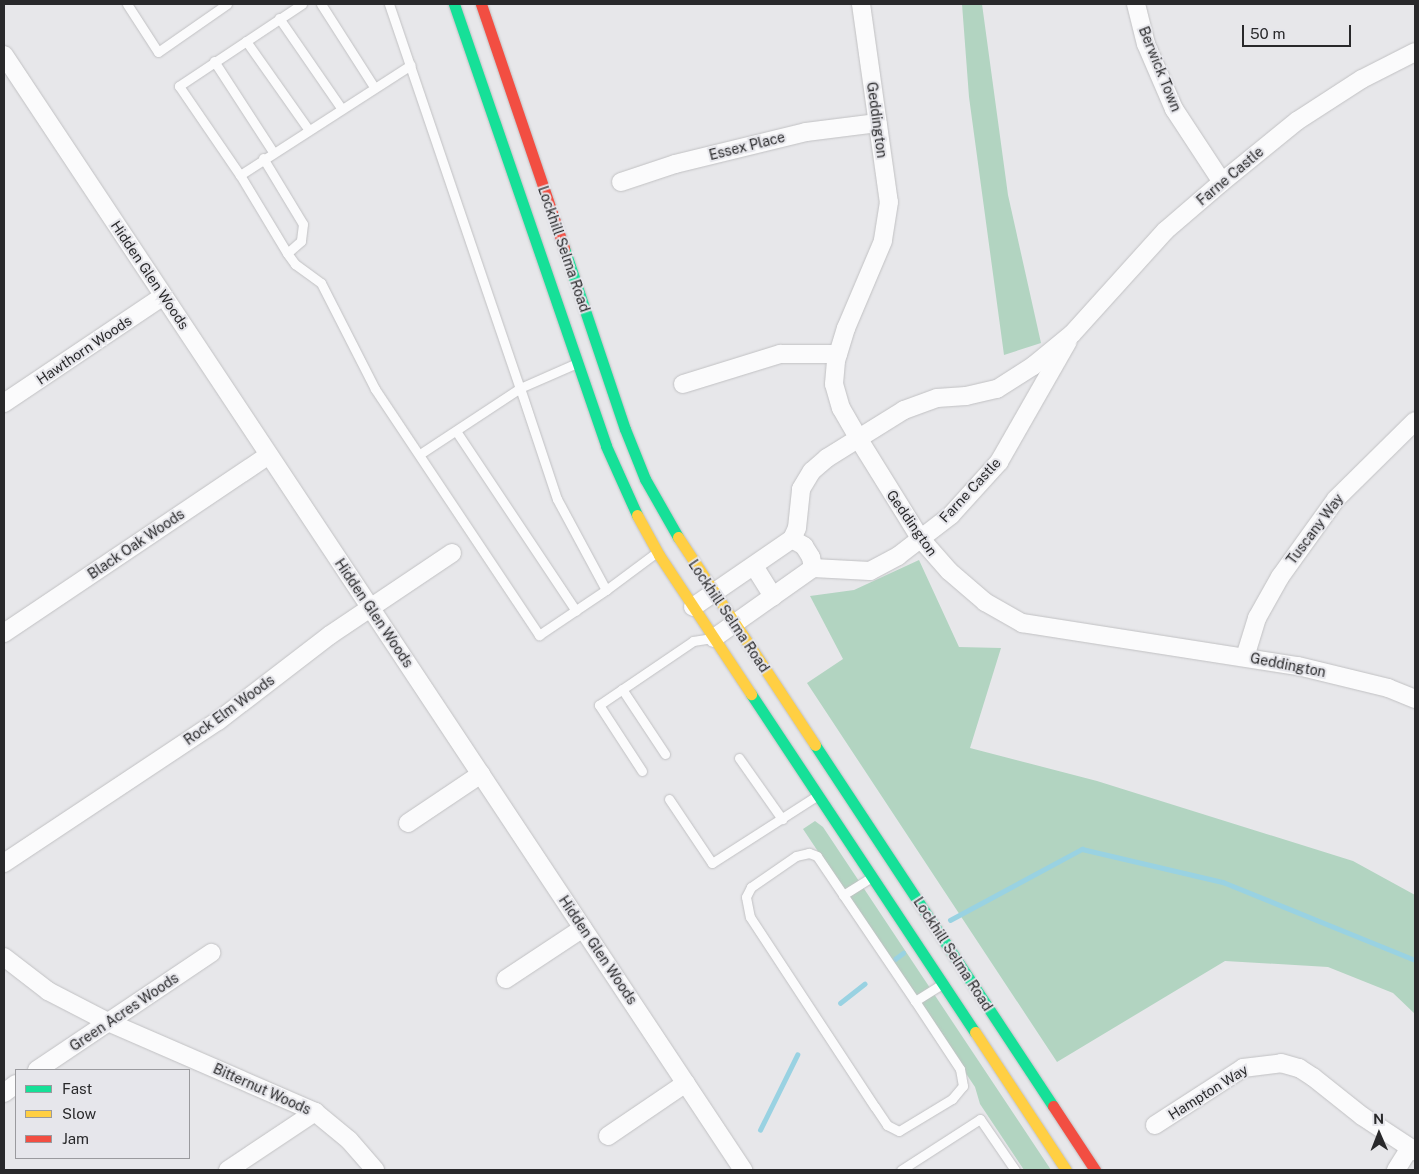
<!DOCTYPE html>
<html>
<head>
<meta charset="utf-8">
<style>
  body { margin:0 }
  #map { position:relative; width:1419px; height:1174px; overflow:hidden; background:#e7e7ea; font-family:"Public Sans",sans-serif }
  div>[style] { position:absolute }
  .green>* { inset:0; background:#b2d4c1 }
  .stream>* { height:4.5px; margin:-2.25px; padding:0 2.25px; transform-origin:2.25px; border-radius:2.25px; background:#99d2e2 }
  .roads { filter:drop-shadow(0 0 1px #c1c1c3) drop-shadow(0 0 1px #c1c1c3) }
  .lane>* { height:9px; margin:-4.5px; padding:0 4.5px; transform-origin:4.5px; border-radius:4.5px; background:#fbfbfc }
  .street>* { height:18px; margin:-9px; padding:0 9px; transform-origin:9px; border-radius:9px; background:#fbfbfc }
  .fast>* { height:11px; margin:-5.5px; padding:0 5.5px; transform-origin:5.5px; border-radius:5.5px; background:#16e098 }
  .slow>* { height:11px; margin:-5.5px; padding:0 5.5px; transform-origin:5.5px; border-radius:5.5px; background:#ffcf43 }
  .jam>* { height:11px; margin:-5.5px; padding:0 5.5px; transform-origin:5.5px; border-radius:5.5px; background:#f24e42 }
  span { translate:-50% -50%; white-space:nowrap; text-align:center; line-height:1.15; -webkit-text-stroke:4px #e6e6eb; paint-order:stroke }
  .street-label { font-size:14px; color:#29292b }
  .frame { position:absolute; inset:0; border:5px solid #29292b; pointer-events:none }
  .legend { position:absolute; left:15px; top:1069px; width:175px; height:90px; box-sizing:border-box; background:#e6e6eb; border:1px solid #9a9a9e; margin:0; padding:6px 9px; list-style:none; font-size:15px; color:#29292b }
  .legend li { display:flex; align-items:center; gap:10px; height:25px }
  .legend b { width:25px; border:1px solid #9a9a9e }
  .north { position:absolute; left:1354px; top:1109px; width:50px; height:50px; -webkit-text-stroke:4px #e6e6eb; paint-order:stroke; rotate:359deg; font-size:14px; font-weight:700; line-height:20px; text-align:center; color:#29292b }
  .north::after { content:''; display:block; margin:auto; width:18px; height:22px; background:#29292b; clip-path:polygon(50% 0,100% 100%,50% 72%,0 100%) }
  .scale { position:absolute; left:1242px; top:25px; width:109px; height:22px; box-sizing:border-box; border:2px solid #29292b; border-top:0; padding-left:6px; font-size:15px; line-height:18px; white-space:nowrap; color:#29292b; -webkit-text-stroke:4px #e6e6eb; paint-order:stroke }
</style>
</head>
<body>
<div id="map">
  <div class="green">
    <div style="clip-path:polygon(962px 4px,982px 4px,1008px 195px,1041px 343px,1004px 355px,969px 97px)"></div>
    <div style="clip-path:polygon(919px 560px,959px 647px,1001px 648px,970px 748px,1097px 781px,1353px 861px,1415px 895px,1415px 1014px,1393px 993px,1328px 967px,1225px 961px,1057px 1062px,807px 683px,843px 659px,810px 596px,854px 590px)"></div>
    <div style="clip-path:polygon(815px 821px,823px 827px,1051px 1170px,1024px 1170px,980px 1104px,975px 1087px,803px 829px)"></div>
  </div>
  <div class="stream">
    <div style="left:950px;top:920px;width:150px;rotate:-28.3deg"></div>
    <div style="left:1082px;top:849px;width:145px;rotate:13.2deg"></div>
    <div style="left:1223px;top:882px;width:207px;rotate:22.1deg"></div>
    <div style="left:895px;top:959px;width:10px;rotate:-37deg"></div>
    <div style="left:840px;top:1003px;width:31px;rotate:-38deg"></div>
    <div style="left:760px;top:1130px;width:84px;rotate:-63.7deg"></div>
  </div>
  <div class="roads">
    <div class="lane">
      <div style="left:127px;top:4px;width:57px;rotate:57.1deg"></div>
      <div style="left:158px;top:52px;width:84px;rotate:-34.8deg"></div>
      <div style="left:302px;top:4px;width:148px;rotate:146.3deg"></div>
      <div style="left:179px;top:86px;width:108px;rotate:55.6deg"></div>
      <div style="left:240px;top:175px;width:91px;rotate:58.9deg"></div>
      <div style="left:287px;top:253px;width:14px;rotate:54deg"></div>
      <div style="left:295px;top:264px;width:32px;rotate:36deg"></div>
      <div style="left:321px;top:283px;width:119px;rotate:63deg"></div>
      <div style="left:375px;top:389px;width:296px;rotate:56.3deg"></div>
      <div style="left:539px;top:635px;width:81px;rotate:-33.9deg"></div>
      <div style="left:321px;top:4px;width:98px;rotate:57.4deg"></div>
      <div style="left:389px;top:4px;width:406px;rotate:71.2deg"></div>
      <div style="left:520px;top:388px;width:62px;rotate:-23.7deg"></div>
      <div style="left:279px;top:18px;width:109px;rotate:55.4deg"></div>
      <div style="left:246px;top:41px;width:108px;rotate:54.8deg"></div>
      <div style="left:214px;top:61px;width:108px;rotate:57deg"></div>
      <div style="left:263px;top:158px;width:77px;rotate:58.8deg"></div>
      <div style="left:303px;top:224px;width:17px;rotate:97deg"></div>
      <div style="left:301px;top:241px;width:18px;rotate:139deg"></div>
      <div style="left:240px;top:175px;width:203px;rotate:-32.8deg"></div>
      <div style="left:456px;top:431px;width:216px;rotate:56.3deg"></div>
      <div style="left:420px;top:454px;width:120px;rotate:-33.4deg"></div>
      <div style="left:520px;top:388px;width:117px;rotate:71.6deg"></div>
      <div style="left:557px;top:499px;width:103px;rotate:61.7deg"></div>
      <div style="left:606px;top:590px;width:64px;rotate:-36.7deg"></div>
      <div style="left:622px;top:689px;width:78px;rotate:56.5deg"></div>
      <div style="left:739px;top:758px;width:75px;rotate:54.8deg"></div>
      <div style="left:642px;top:771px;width:79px;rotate:-123.1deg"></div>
      <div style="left:599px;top:705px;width:114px;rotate:-34.2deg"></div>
      <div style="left:693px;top:641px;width:18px;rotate:-9deg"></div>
      <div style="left:669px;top:799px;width:77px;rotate:56.1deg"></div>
      <div style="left:712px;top:863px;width:126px;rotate:-32.7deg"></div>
      <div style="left:843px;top:895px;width:34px;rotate:-32deg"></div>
      <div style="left:915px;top:1001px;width:175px;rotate:-124.1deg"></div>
      <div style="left:817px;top:856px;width:9px;rotate:-159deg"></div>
      <div style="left:809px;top:853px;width:13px;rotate:167deg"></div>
      <div style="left:796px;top:856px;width:55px;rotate:145.4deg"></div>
      <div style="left:751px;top:887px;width:11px;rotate:117deg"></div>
      <div style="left:746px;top:897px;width:20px;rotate:79deg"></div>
      <div style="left:750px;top:917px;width:227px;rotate:56.7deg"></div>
      <div style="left:875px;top:1107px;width:22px;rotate:56deg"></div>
      <div style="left:887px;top:1125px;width:13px;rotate:27deg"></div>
      <div style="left:899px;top:1131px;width:62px;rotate:-31.1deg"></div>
      <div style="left:952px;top:1099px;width:17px;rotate:-50deg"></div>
      <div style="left:963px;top:1086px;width:17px;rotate:-100deg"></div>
      <div style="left:960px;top:1069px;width:82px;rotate:-123.5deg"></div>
      <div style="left:915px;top:1001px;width:32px;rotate:-32deg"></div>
      <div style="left:901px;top:1170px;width:94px;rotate:-32.8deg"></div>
      <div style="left:980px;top:1119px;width:62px;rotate:55.5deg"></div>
    </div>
    <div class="street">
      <div style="left:861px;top:4px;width:200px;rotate:82deg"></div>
      <div style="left:889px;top:202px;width:39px;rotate:99deg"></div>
      <div style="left:883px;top:241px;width:95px;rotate:113deg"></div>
      <div style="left:846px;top:328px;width:34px;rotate:107deg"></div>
      <div style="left:836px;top:361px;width:23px;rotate:95deg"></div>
      <div style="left:834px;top:384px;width:25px;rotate:74deg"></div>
      <div style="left:841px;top:408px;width:34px;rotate:60deg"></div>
      <div style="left:858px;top:438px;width:118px;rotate:58.2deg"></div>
      <div style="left:920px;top:538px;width:44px;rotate:48.7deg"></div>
      <div style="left:949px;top:571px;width:48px;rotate:40.7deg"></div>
      <div style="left:985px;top:602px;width:43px;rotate:29.6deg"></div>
      <div style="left:1022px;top:623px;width:279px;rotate:8.9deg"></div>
      <div style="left:1298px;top:666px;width:93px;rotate:13.7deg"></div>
      <div style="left:1388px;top:688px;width:29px;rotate:22deg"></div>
      <div style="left:1136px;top:4px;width:41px;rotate:76deg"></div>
      <div style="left:1146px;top:44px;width:71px;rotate:66.7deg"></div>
      <div style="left:1174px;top:109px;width:87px;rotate:56.7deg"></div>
      <div style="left:4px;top:55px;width:1338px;rotate:56.46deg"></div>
      <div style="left:621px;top:182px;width:57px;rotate:-18.4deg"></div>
      <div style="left:675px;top:164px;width:135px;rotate:-13.7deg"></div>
      <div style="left:806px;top:132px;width:72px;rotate:-7.2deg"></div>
      <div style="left:683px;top:384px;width:102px;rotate:-17.2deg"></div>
      <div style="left:780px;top:354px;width:58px"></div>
      <div style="left:4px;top:403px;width:192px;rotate:-33.9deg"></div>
      <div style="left:792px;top:539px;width:14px;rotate:30deg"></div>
      <div style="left:804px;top:546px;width:13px;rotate:58deg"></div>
      <div style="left:811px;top:557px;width:11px;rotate:80deg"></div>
      <div style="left:754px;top:566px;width:36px;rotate:58deg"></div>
      <div style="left:693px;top:607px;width:120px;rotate:-34.5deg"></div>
      <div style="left:792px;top:539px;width:12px;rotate:-66deg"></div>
      <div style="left:797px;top:528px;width:39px;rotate:-84deg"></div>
      <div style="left:801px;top:489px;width:21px;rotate:-59deg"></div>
      <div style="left:812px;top:471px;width:20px;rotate:-41deg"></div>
      <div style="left:827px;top:458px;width:91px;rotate:-31.9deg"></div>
      <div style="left:904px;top:410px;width:35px;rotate:-20deg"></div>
      <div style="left:937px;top:398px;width:29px;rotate:-4deg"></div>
      <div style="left:966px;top:396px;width:32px;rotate:-13deg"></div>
      <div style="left:997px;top:389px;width:43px;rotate:-32.6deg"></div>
      <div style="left:1033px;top:366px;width:50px;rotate:-39.4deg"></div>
      <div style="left:1072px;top:334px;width:139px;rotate:-47.9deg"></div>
      <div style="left:1165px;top:231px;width:75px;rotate:-40.7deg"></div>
      <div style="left:1222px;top:182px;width:97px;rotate:-39.1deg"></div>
      <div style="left:1297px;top:121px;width:77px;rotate:-32.9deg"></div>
      <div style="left:1362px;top:79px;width:59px;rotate:-27deg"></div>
      <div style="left:4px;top:633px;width:319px;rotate:-33.9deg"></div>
      <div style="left:714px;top:638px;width:121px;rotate:-35.3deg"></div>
      <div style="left:813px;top:568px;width:57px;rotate:3deg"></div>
      <div style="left:870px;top:571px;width:32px;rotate:-28deg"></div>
      <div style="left:898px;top:556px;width:67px;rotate:-37.7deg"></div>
      <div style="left:951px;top:515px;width:72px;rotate:-47.8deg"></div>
      <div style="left:999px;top:462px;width:139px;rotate:-60.3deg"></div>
      <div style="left:1245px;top:657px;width:41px;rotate:-72.9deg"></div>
      <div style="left:1257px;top:618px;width:47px;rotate:-60.7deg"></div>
      <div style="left:1280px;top:577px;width:96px;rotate:-54.3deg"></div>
      <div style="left:1336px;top:499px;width:111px;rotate:-44.6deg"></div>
      <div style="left:408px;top:823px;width:88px;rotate:-33.9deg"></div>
      <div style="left:4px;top:863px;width:257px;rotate:-33.6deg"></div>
      <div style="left:218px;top:721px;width:141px;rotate:-37.5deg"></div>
      <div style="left:330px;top:635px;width:147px;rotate:-33.9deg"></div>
      <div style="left:4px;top:957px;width:56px;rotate:37.7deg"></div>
      <div style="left:48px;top:991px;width:68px;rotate:27.3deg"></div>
      <div style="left:108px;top:1022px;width:226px;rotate:23.5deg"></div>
      <div style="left:315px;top:1112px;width:44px;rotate:39.5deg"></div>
      <div style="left:349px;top:1140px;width:40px;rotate:49deg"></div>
      <div style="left:506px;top:979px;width:92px;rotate:-33.5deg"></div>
      <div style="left:37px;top:1070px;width:210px;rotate:-33.9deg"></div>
      <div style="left:4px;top:1093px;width:15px;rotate:-37deg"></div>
      <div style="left:1155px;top:1125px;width:105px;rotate:-32.9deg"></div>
      <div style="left:1243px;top:1068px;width:38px;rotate:-7deg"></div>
      <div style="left:1281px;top:1063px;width:19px;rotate:16deg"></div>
      <div style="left:1299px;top:1068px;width:17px;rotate:33deg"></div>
      <div style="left:1313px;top:1077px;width:63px;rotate:38.5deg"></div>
      <div style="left:1362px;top:1116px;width:64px;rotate:33.4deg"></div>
      <div style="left:608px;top:1136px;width:94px;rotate:-34.2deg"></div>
      <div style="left:228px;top:1170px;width:105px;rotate:-33.7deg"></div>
      <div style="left:1396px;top:1170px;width:26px;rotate:-58deg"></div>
    </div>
    <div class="fast">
      <div style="left:454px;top:4px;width:467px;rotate:71deg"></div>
      <div style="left:606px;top:446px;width:76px;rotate:65.8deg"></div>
      <div style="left:564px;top:248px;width:191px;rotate:71.4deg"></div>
      <div style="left:625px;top:429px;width:54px;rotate:68.2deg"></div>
      <div style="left:645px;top:479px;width:67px;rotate:60.4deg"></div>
      <div style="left:751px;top:694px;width:405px;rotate:56.5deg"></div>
      <div style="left:815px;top:745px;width:432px;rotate:56.6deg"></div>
    </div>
    <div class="slow">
      <div style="left:637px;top:515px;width:46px;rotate:61.2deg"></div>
      <div style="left:659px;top:555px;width:167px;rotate:56.5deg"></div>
      <div style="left:678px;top:537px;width:249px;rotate:56.6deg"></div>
      <div style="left:975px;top:1032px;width:165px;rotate:56.6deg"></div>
    </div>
    <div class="jam">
      <div style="left:481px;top:4px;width:258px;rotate:71.2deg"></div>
      <div style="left:1053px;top:1106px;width:77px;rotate:56.7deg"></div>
    </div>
  </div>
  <div class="street-label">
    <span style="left:1160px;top:69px;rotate:68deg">Berwick Town</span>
    <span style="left:877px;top:120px;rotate:82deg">Geddington</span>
    <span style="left:747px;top:146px;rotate:-14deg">Essex Place</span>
    <span style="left:1230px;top:176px;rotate:-40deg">Farne Castle</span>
    <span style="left:564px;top:249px;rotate:71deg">Lockhill Selma Road</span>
    <span style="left:150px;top:275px;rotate:56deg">Hidden Glen Woods</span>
    <span style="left:84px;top:350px;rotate:-34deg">Hawthorn Woods</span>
    <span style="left:970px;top:490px;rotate:-47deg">Farne Castle</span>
    <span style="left:912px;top:523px;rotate:55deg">Geddington</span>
    <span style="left:1315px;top:529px;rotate:-53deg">Tuscany Way</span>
    <span style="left:136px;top:544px;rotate:-34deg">Black Oak Woods</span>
    <span style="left:374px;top:613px;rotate:56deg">Hidden Glen Woods</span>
    <span style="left:729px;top:616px;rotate:56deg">Lockhill Selma Road</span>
    <span style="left:1288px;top:665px;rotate:11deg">Geddington</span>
    <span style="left:229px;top:710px;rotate:-36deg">Rock Elm Woods</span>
    <span style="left:598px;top:950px;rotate:56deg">Hidden Glen Woods</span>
    <span style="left:953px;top:954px;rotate:57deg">Lockhill Selma Road</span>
    <span style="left:124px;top:1012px;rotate:-34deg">Green Acres Woods</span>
    <span style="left:262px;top:1089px;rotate:24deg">Bitternut Woods</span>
    <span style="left:1208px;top:1092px;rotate:-32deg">Hampton Way</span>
  </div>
  <div class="frame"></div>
  <ul class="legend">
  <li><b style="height:6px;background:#16e098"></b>Fast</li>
  <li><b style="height:6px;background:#ffcf43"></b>Slow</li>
  <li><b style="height:6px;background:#f24e42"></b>Jam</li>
  </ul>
  <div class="north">N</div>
  <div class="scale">50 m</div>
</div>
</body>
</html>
